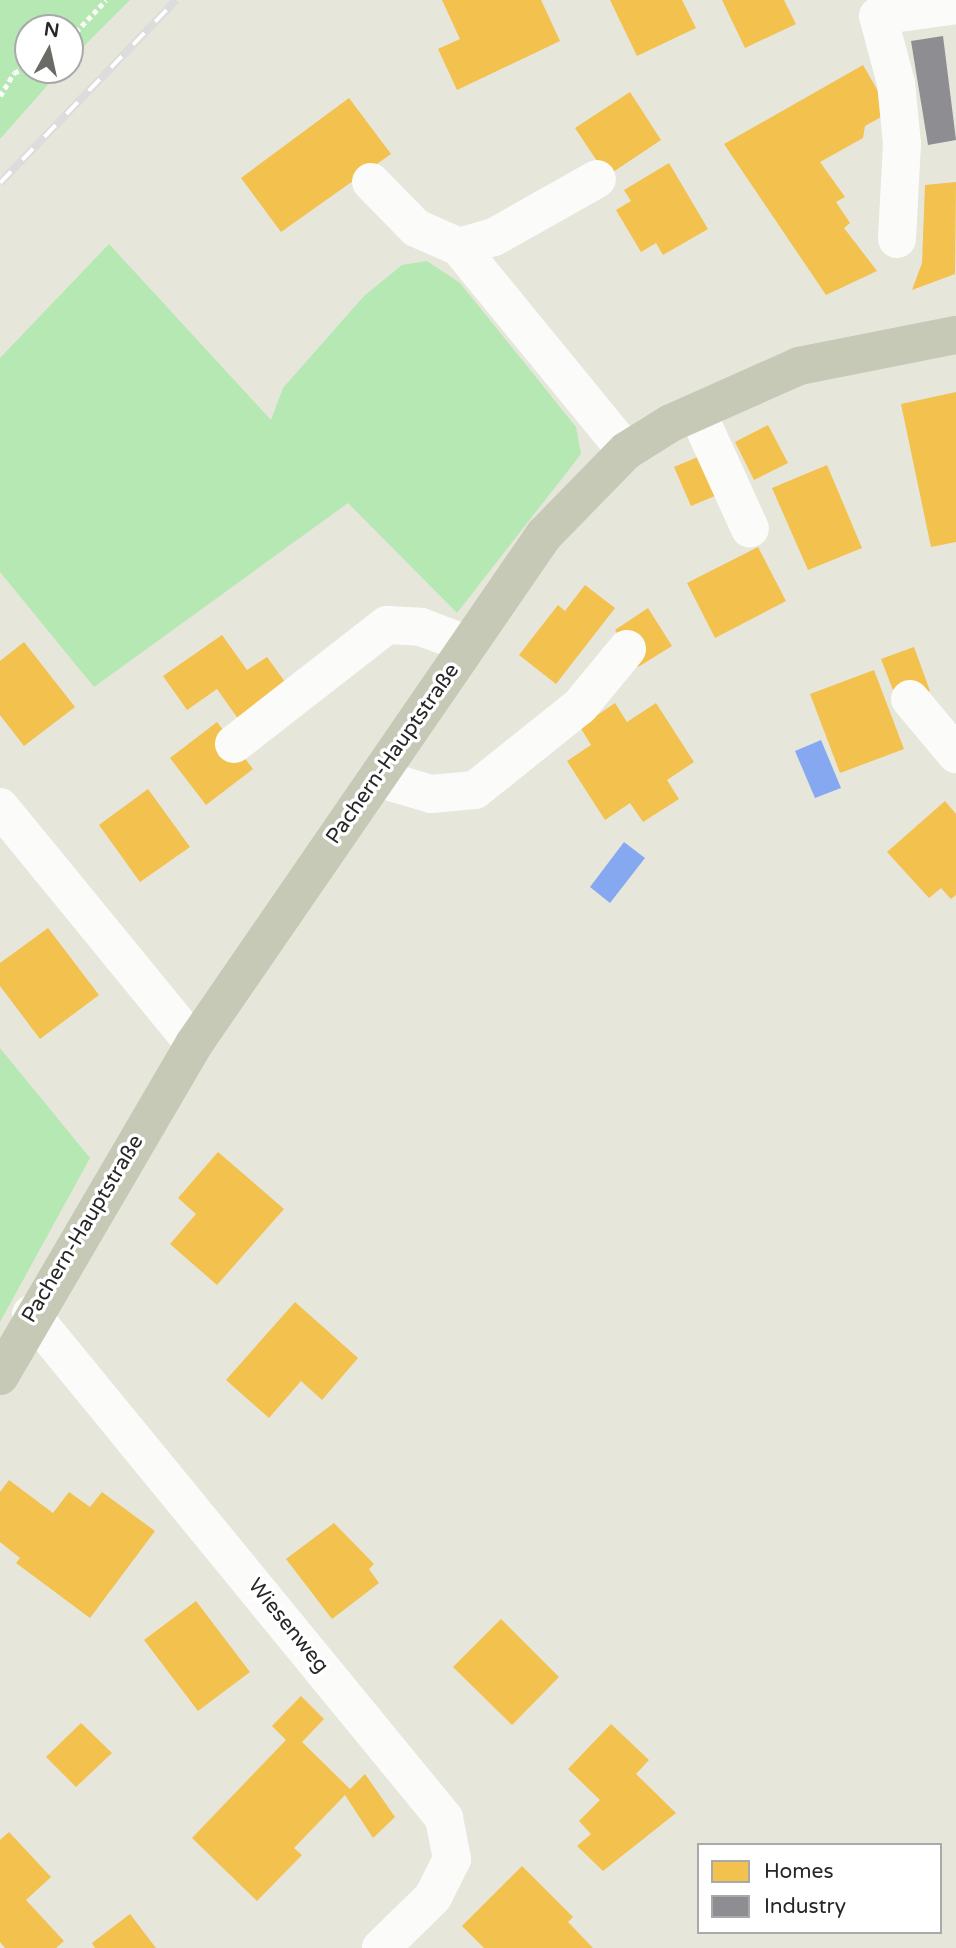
<!DOCTYPE html>
<html>
<head>
<meta charset="utf-8">
<style>
  body { margin:0 }
  #map { position:relative; width:956px; height:1948px; overflow:hidden; background:#e7e6db; font-family:"Varela Round",sans-serif }
  div>[style] { position:absolute }
  .green>* { inset:0; background:#b5e8b3 }
  .water>* { inset:0; background:#86a8f1 }
  .homes>* { inset:0; background:#f2c14e }
  .industry>* { inset:0; background:#8d8d92 }
  .path>* { height:4.5px; margin-top:-2.25px; transform-origin:0; background:repeating-linear-gradient(90deg,#fbfbfa 0 5px,transparent 0 8.5px) }
  .minor>* { height:38px; margin:-19px; padding:0 19px; transform-origin:19px; border-radius:19px; background:#fbfbfa }
  .major>* { height:38px; margin:-19px; padding:0 19px; transform-origin:19px; border-radius:19px; background:#c6c9b6 }
  .rail>* { height:8px; margin-top:-4px; transform-origin:0; background:repeating-linear-gradient(90deg,#fff 0 16px,#dddcdd 0 32px); box-sizing:border-box; border-block:2px solid #dddcdd }
  span { translate:-50% -50%; white-space:nowrap; text-align:center; line-height:1.15; -webkit-text-stroke:7px #fff; paint-order:stroke }
  .street-label { font-size:21px; color:#272727 }
  .legend { position:absolute; left:697px; top:1843px; width:245px; height:91px; box-sizing:border-box; background:#fff; border:2px solid #a9a9a9; margin:0; padding:9px 12px; list-style:none; font-size:21px; color:#272727 }
  .legend li { display:flex; align-items:center; gap:14px; height:35px }
  .legend b { width:35px; border:2px solid #a9a9a9 }
  .north { position:absolute; left:14px; top:14px; width:70px; height:70px; box-sizing:border-box; background:#fff; border:2px solid #a9a9a9; border-radius:50%; rotate:8deg; font-size:19px; font-weight:700; line-height:28px; text-align:center; color:#272727 }
  .north::after { content:''; display:block; margin:auto; width:24px; height:32px; background:#6a6a66; clip-path:polygon(50% 0,100% 100%,50% 72%,0 100%) }
</style>
</head>
<body>
<div id="map">
  <div class="green">
    <div style="clip-path:polygon(0 0,130px 0,70px 60px,70px 28px,28px 28px,28px 70px,61px 70px,0 139px)"></div>
    <div style="clip-path:polygon(109px 244px,271px 420px,283px 388px,364px 296px,402px 265px,427px 261px,460px 283px,576px 427px,581px 454px,457px 613px,348px 503px,94px 687px,0 572px,0 358px)"></div>
    <div style="clip-path:polygon(0 1048px,90px 1158px,0 1322px)"></div>
  </div>
  <div class="water">
    <div style="clip-path:polygon(821px 740px,841px 788px,815px 798px,795px 751px)"></div>
    <div style="clip-path:polygon(624px 842px,645px 858px,610px 903px,590px 887px)"></div>
  </div>
  <div class="homes">
    <div style="clip-path:polygon(442px 0,541px 0,560px 41px,457px 90px,438px 49px,460px 39px)"></div>
    <div style="clip-path:polygon(610px 0,682px 0,696px 28px,637px 56px)"></div>
    <div style="clip-path:polygon(722px 0,784px 0,796px 24px,745px 48px)"></div>
    <div style="clip-path:polygon(863px 65px,890px 112px,865px 126px,863px 138px,820px 162px,845px 197px,836px 202px,850px 223px,844px 228px,877px 271px,826px 295px,724px 144px)"></div>
    <div style="clip-path:polygon(630px 92px,661px 140px,607px 176px,575px 128px)"></div>
    <div style="clip-path:polygon(349px 98px,391px 154px,281px 232px,241px 178px)"></div>
    <div style="clip-path:polygon(669px 163px,708px 229px,663px 255px,656px 243px,641px 252px,616px 210px,631px 201px,624px 190px)"></div>
    <div style="clip-path:polygon(956px 182px,955px 274px,912px 290px,922px 263px,925px 185px)"></div>
    <div style="clip-path:polygon(956px 392px,956px 542px,931px 547px,901px 404px)"></div>
    <div style="clip-path:polygon(768px 425px,788px 463px,754px 480px,735px 442px)"></div>
    <div style="clip-path:polygon(705px 454px,722px 493px,691px 506px,674px 467px)"></div>
    <div style="clip-path:polygon(827px 465px,862px 548px,808px 570px,772px 488px)"></div>
    <div style="clip-path:polygon(758px 547px,786px 601px,715px 638px,687px 583px)"></div>
    <div style="clip-path:polygon(585px 585px,615px 608px,556px 684px,519px 655px,558px 605px,565px 611px)"></div>
    <div style="clip-path:polygon(648px 608px,672px 646px,638px 667px,615px 630px)"></div>
    <div style="clip-path:polygon(222px 635px,247px 670px,267px 657px,288px 686px,239px 720px,217px 689px,187px 710px,163px 676px)"></div>
    <div style="clip-path:polygon(24px 642px,75px 707px,24px 746px,0 715px,0 661px)"></div>
    <div style="clip-path:polygon(914px 647px,930px 691px,898px 703px,881px 659px)"></div>
    <div style="clip-path:polygon(874px 670px,904px 749px,840px 773px,810px 694px)"></div>
    <div style="clip-path:polygon(615px 703px,627px 722px,656px 703px,694px 762px,667px 780px,679px 799px,643px 822px,630px 803px,605px 820px,567px 761px,591px 745px,580px 727px)"></div>
    <div style="clip-path:polygon(217px 722px,253px 769px,206px 805px,170px 758px)"></div>
    <div style="clip-path:polygon(148px 789px,190px 847px,140px 882px,99px 825px)"></div>
    <div style="clip-path:polygon(945px 801px,956px 814px,956px 895px,951px 899px,941px 888px,929px 898px,887px 852px)"></div>
    <div style="clip-path:polygon(48px 928px,99px 995px,40px 1039px,0 986px,0 963px)"></div>
    <div style="clip-path:polygon(218px 1152px,284px 1209px,217px 1285px,170px 1244px,196px 1214px,178px 1198px)"></div>
    <div style="clip-path:polygon(295px 1302px,358px 1358px,322px 1400px,301px 1381px,269px 1418px,226px 1380px)"></div>
    <div style="clip-path:polygon(9px 1480px,53px 1513px,69px 1492px,90px 1507px,102px 1492px,155px 1531px,90px 1618px,16px 1563px,20px 1558px,0 1542px,0 1492px)"></div>
    <div style="clip-path:polygon(334px 1523px,374px 1564px,369px 1569px,379px 1583px,332px 1619px,286px 1559px)"></div>
    <div style="clip-path:polygon(196px 1601px,250px 1672px,198px 1711px,144px 1640px)"></div>
    <div style="clip-path:polygon(501px 1619px,559px 1677px,512px 1725px,453px 1667px)"></div>
    <div style="clip-path:polygon(301px 1696px,324px 1719px,302px 1742px,350px 1789px,365px 1774px,395px 1817px,373px 1838px,345px 1795px,294px 1848px,302px 1855px,257px 1901px,192px 1838px,286px 1740px,272px 1726px)"></div>
    <div style="clip-path:polygon(81px 1723px,112px 1753px,76px 1787px,46px 1757px)"></div>
    <div style="clip-path:polygon(611px 1724px,649px 1760px,636px 1774px,676px 1813px,603px 1871px,577px 1846px,591px 1834px,579px 1821px,600px 1800px,568px 1769px)"></div>
    <div style="clip-path:polygon(9px 1832px,51px 1877px,26px 1900px,64px 1941px,56px 1948px,5px 1948px,0 1942px,0 1840px)"></div>
    <div style="clip-path:polygon(522px 1866px,573px 1917px,568px 1922px,593px 1948px,484px 1948px,462px 1926px)"></div>
    <div style="clip-path:polygon(130px 1914px,156px 1948px,95px 1948px,92px 1943px)"></div>
  </div>
  <div class="industry">
    <div style="clip-path:polygon(943px 36px,956px 140px,928px 145px,911px 41px)"></div>
  </div>
  <div class="path">
    <div style="left:70px;top:38px;width:52px;rotate:-46.5deg"></div>
    <div style="left:0;top:96px;width:27px;rotate:-59deg"></div>
    <div style="left:14px;top:73px;width:16px;rotate:-27deg"></div>
  </div>
  <div class="minor">
    <div style="left:371px;top:182px;width:64px;rotate:45.6deg"></div>
    <div style="left:416px;top:228px;width:47px;rotate:23.8deg"></div>
    <div style="left:459px;top:247px;width:36px;rotate:-16deg"></div>
    <div style="left:494px;top:237px;width:118px;rotate:-29.4deg"></div>
    <div style="left:897px;top:239px;width:95px;rotate:-87deg"></div>
    <div style="left:902px;top:144px;width:61px;rotate:-95.6deg"></div>
    <div style="left:896px;top:83px;width:69px;rotate:-105deg"></div>
    <div style="left:878px;top:16px;width:79px;rotate:-8deg"></div>
    <div style="left:459px;top:247px;width:264px;rotate:50.7deg"></div>
    <div style="left:697px;top:412px;width:128px;rotate:65.6deg"></div>
    <div style="left:910px;top:699px;width:72px;rotate:50.1deg"></div>
    <div style="left:234px;top:744px;width:194px;rotate:-37.9deg"></div>
    <div style="left:387px;top:625px;width:34px;rotate:3deg"></div>
    <div style="left:421px;top:627px;width:51px;rotate:20.6deg"></div>
    <div style="left:377px;top:778px;width:56px;rotate:16.5deg"></div>
    <div style="left:431px;top:794px;width:44px;rotate:-5.2deg"></div>
    <div style="left:475px;top:790px;width:134px;rotate:-38.7deg"></div>
    <div style="left:580px;top:706px;width:74px;rotate:-50.5deg"></div>
    <div style="left:0;top:807px;width:306px;rotate:50.7deg"></div>
    <div style="left:31px;top:1314px;width:652px;rotate:50.67deg"></div>
    <div style="left:444px;top:1818px;width:42px;rotate:79deg"></div>
    <div style="left:452px;top:1859px;width:42px;rotate:116.6deg"></div>
    <div style="left:433px;top:1897px;width:73px;rotate:135.6deg"></div>
  </div>
  <div class="major">
    <div style="left:0;top:1376px;width:385px;rotate:-59.7deg"></div>
    <div style="left:194px;top:1044px;width:618px;rotate:-55.49deg"></div>
    <div style="left:544px;top:535px;width:117px;rotate:-45.7deg"></div>
    <div style="left:626px;top:451px;width:53px;rotate:-31.9deg"></div>
    <div style="left:671px;top:423px;width:140px;rotate:-24deg"></div>
    <div style="left:799px;top:366px;width:160px;rotate:-11.2deg"></div>
  </div>
  <div class="rail">
    <div style="left:0;top:183px;width:254px;rotate:-46.1deg"></div>
  </div>
  <div class="street-label">
    <span style="left:393px;top:754px;rotate:-55deg">Pachern-Hauptstraße</span>
    <span style="left:83px;top:1229px;rotate:-59deg">Pachern-Hauptstraße</span>
    <span style="left:288px;top:1626px;rotate:51deg">Wiesenweg</span>
  </div>
  <ul class="legend">
  <li><b style="height:19px;background:#f2c14e"></b>Homes</li>
  <li><b style="height:19px;background:#8d8d92"></b>Industry</li>
  </ul>
  <div class="north">N</div>
</div>
</body>
</html>
